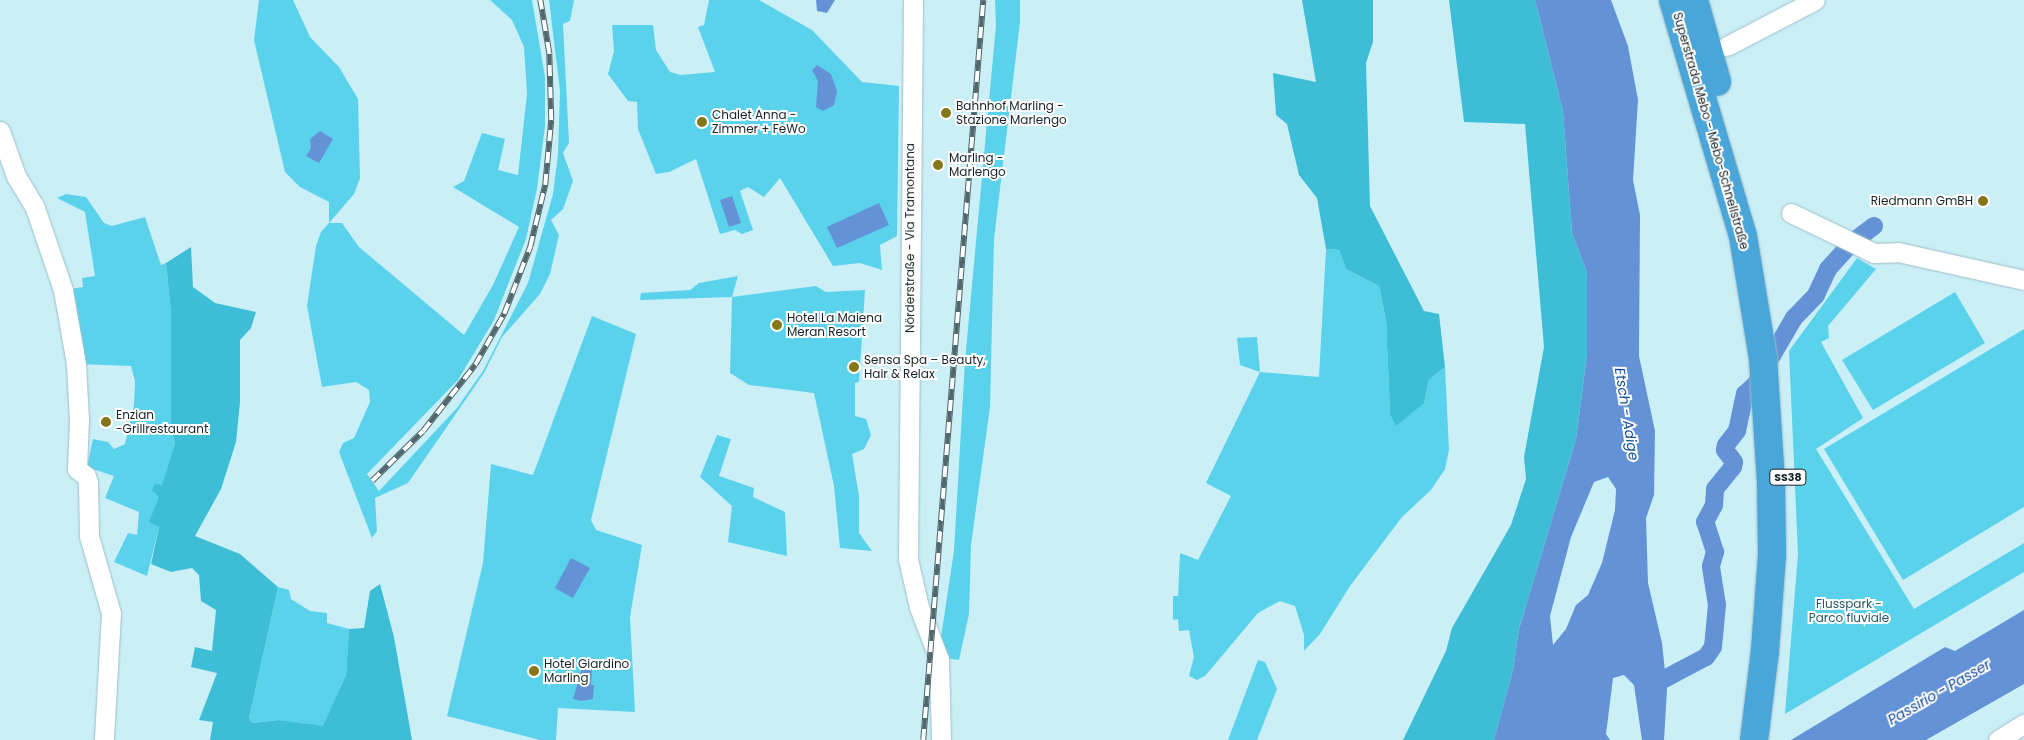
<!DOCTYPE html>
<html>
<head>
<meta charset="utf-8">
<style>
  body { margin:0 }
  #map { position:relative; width:2024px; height:740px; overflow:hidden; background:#cbeff7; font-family:Poppins,sans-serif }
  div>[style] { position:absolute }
  .green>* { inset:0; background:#5ad2eb }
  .forest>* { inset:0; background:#3dbed6 }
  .water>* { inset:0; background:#6492d6 }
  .canal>* { height:18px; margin:-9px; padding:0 9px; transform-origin:9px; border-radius:9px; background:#6492d6 }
  .roads { filter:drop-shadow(0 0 1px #9dbfc7) drop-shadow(0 0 1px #9dbfc7) }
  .minor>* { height:19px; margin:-9.5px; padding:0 9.5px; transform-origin:9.5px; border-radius:9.5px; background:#fff }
  .highway>* { height:28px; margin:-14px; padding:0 14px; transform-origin:14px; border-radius:14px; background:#4aa6d8 }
  .rail>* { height:5.5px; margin-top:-2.75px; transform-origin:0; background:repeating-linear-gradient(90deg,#fff 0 11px,#52676b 0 22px); box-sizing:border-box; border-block:1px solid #52676b }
  .dots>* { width:14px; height:14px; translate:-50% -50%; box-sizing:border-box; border:2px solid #fff; border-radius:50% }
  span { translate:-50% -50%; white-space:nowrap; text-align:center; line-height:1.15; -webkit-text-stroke:4px #fff; paint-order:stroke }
  .shield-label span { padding:1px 4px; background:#fff; border:1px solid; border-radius:4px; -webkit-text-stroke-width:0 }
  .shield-label { font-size:11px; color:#162326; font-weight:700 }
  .poi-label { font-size:12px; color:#162326 }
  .left { translate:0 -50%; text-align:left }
  .right { translate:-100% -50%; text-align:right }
  .street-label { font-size:12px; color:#162326 }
  .park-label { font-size:12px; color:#265a65 }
  .water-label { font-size:14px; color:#0f4b9c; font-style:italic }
</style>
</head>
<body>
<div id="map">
  <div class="green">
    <div style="clip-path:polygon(259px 0,293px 0,310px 37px,339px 67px,358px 99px,360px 178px,354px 194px,329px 223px,342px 223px,359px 247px,464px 335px,493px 285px,519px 227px,453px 187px,464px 181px,482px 133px,505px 139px,498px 170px,518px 175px,527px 94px,524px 47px,512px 20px,490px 0,532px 0,545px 77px,545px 126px,537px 189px,526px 239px,494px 320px,458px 380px,367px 474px,379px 491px,457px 408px,483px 371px,528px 283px,553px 194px,558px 154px,560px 91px,549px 0,574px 0,570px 21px,563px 24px,569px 143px,563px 153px,573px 181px,563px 209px,551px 220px,559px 235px,550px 274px,540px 294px,502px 337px,484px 373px,408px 483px,375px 498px,377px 531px,372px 538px,339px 452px,343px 443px,354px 438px,370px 402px,369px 390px,356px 382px,322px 387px,307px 306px,316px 246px,321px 232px,329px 223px,329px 202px,300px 187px,285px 172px,254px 40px)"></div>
    <div style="clip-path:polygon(709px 0,759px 0,812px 30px,862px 82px,899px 86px,897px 236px,880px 245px,882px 270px,860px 263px,833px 266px,780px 178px,764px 197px,748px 187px,740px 191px,753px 230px,742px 234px,735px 230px,720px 234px,696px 159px,669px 172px,656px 174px,638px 129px,637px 102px,628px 101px,608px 74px,614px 51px,612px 25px,653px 25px,656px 50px,670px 72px,681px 75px,715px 72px,698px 27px,704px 25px)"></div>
    <div style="clip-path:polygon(995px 0,1020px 0,1020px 22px,994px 239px,990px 407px,971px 545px,969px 614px,959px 660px,938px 657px,954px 551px,965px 361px,996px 25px)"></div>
    <div style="clip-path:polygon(66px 194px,86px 197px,104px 223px,112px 226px,145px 217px,161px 265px,166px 263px,171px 313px,171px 428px,175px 443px,159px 497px,159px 527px,147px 576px,114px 562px,128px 533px,137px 535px,139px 512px,105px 498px,114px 476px,87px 467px,93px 439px,108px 442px,114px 449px,125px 444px,134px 405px,135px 381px,131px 366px,76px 364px,70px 289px,83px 287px,82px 278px,95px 276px,85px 212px,57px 198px)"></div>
    <div style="clip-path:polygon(1326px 249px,1339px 250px,1346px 269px,1379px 286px,1386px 320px,1390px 413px,1424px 403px,1429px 380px,1445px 367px,1449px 450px,1445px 469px,1431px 490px,1402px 517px,1350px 586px,1320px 634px,1304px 651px,1304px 635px,1295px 606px,1280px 601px,1258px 613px,1205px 676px,1197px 680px,1189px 676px,1194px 657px,1189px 630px,1179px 631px,1178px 619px,1173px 620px,1173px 596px,1178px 596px,1180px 553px,1198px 560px,1231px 496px,1206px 483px,1260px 372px,1240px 365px,1237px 338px,1257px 337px,1260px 372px,1319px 377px)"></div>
    <div style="clip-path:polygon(1857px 258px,1876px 269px,1828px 326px,1829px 338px,1821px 342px,1863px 418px,1816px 449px,1914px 609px,2024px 543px,2024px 572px,1785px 714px,1798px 554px,1789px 351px)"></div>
    <div style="clip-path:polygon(738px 276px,732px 297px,816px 286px,826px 292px,865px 290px,859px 382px,855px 383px,855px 416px,866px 419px,871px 435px,864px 449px,852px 454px,859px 496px,859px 533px,872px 551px,840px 548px,834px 486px,814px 393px,749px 385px,730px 373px,732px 297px,640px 300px,641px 293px,690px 290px,699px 283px)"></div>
    <div style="clip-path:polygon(1955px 292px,1985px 343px,1873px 410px,1842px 360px)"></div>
    <div style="clip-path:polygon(592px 316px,636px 334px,591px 520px,596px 530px,642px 545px,630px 617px,635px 712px,558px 708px,556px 740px,540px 740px,447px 716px,483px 563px,491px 464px,533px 475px)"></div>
    <div style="clip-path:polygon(2024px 329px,2024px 507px,1903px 580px,1824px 449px)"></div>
    <div style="clip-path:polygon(717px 435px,731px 439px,719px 476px,754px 488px,753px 497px,785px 512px,787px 556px,728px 542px,732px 506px,700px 477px)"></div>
    <div style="clip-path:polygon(278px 587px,289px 590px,291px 599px,310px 611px,327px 613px,327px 623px,349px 629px,346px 675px,323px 727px,278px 720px,252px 723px,249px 718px)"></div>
    <div style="clip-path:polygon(1258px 660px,1265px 662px,1277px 689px,1257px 740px,1228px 740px)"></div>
  </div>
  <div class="forest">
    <div style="clip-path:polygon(1302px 0,1373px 0,1373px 42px,1366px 63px,1370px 206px,1424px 311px,1439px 314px,1445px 367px,1429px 380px,1424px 403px,1396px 426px,1390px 414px,1386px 320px,1379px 286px,1346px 269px,1339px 250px,1326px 249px,1317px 198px,1299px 175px,1287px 124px,1276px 115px,1273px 73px,1316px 82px)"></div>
    <div style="clip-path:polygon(1449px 0,1535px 0,1563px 112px,1572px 233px,1587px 273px,1587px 355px,1576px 439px,1519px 629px,1513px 670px,1494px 740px,1403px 740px,1446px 651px,1452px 628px,1511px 525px,1526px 479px,1524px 457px,1544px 347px,1525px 124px,1464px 122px)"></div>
    <div style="clip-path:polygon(191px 247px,193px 287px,215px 303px,256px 312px,251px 328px,240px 340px,240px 402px,236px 442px,221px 489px,195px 536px,240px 554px,278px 587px,249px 718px,252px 723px,278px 720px,323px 726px,346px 675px,349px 629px,364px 628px,370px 591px,380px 584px,394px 637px,412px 740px,210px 740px,213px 722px,199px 720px,217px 673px,191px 667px,195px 647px,212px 651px,216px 610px,201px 601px,199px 575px,192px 568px,171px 572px,151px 564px,159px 527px,149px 522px,159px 497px,152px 490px,155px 484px,162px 485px,175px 443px,171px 428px,171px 313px,166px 263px)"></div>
  </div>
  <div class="water">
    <div style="clip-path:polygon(816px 0,835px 0,827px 13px,817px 11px)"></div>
    <div style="clip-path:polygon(evenodd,1535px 0,1611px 0,1628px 46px,1638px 100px,1633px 180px,1640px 215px,1639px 356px,1655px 431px,1654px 495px,1646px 518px,1648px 583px,1662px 643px,1667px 690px,1664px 740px,1642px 740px,1634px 685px,1624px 675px,1613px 678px,1606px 734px,1610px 740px,1494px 740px,1513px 670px,1519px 629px,1576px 439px,1587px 355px,1587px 273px,1572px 233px,1563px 112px,1535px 0,1608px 477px,1616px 489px,1615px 510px,1602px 563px,1588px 595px,1576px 605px,1566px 629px,1553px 645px,1550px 616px,1571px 537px,1594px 482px,1608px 477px)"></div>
    <div style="clip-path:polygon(817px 65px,831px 74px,837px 91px,834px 105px,823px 111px,816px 107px,818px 81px,812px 70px)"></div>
    <div style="clip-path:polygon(320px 131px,333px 139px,319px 163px,306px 156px,311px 148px,310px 139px)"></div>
    <div style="clip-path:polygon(732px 196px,741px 223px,729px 227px,720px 200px)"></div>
    <div style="clip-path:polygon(879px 203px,889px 225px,837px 248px,827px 227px)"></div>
    <div style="clip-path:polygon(571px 558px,590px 568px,573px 598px,555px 588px)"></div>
    <div style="clip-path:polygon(2024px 610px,2024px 684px,1926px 740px,1791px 740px,1945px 647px,1955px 651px)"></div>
    <div style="clip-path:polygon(583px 664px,592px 667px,591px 685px,594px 685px,593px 699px,581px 701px,573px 699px)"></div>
  </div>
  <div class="canal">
    <div style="left:1858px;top:238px;width:20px;rotate:-37deg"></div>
    <div style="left:1649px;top:687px;width:64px;rotate:-27.8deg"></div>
    <div style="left:1706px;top:657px;width:12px;rotate:-55deg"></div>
    <div style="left:1713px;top:647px;width:42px;rotate:-84.6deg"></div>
    <div style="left:1717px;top:605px;width:39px;rotate:-99deg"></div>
    <div style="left:1711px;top:566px;width:15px;rotate:-74deg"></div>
    <div style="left:1715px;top:552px;width:32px;rotate:-108deg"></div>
    <div style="left:1705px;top:522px;width:19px;rotate:-62deg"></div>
    <div style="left:1714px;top:505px;width:16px;rotate:-86deg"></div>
    <div style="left:1715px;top:489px;width:28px;rotate:-51deg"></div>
    <div style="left:1733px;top:467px;width:5px;rotate:-79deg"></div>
    <div style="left:1734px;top:462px;width:15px;rotate:-127deg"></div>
    <div style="left:1725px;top:450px;width:5px;rotate:-79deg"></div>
    <div style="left:1726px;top:445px;width:18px;rotate:-52deg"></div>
    <div style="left:1737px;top:431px;width:38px;rotate:-78deg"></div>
    <div style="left:1745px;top:394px;width:13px;rotate:-42deg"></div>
    <div style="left:1755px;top:385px;width:78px;rotate:-59.8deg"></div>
    <div style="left:1794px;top:318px;width:32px;rotate:-46deg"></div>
    <div style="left:1816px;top:295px;width:29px;rotate:-65deg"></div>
    <div style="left:1828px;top:269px;width:27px;rotate:-48deg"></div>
  </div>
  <div class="roads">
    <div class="minor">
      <div style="left:913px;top:0;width:559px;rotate:90.51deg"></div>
      <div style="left:908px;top:559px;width:49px;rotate:77.1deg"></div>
      <div style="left:919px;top:607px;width:56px;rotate:69deg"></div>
      <div style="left:939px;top:659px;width:81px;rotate:88.6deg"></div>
      <div style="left:1727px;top:46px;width:99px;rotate:-27.6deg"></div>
      <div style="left:0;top:131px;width:48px;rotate:70.4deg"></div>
      <div style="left:16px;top:176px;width:37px;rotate:59deg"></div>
      <div style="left:35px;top:208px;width:87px;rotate:71.1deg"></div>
      <div style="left:63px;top:290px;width:75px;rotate:80deg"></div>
      <div style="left:76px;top:364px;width:55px;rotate:86.9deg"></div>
      <div style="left:79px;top:419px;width:50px;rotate:92.3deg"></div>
      <div style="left:77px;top:469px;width:11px;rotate:38deg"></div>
      <div style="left:86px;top:476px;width:7px;rotate:74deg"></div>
      <div style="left:88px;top:483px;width:53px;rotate:88.9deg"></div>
      <div style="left:89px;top:536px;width:80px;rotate:74.1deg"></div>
      <div style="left:111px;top:613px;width:127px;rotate:93.2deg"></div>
      <div style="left:1791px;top:213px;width:92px;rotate:25.7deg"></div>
      <div style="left:1874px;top:253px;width:24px;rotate:-2deg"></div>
      <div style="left:1898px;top:252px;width:129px;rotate:12.5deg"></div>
      <div style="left:1998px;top:740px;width:31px;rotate:-32deg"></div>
    </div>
    <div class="highway">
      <div style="left:1673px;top:0;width:246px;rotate:73.5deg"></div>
      <div style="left:1743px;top:236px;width:124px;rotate:80.7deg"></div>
      <div style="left:1763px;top:358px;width:124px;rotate:86.3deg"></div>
      <div style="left:1771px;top:482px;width:73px;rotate:89.2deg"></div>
      <div style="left:1772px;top:555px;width:96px;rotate:94.2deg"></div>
      <div style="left:1765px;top:651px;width:90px;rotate:97deg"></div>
      <div style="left:1694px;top:0;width:85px;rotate:74.3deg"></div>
    </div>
  </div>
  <div class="rail">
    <div style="left:372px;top:481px;width:71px;rotate:-44.4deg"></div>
    <div style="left:423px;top:431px;width:84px;rotate:-51.8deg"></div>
    <div style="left:475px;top:365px;width:59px;rotate:-60.4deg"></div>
    <div style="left:504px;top:314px;width:72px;rotate:-68.8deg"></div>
    <div style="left:530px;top:247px;width:64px;rotate:-76.4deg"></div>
    <div style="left:545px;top:185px;width:65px;rotate:-84.7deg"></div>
    <div style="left:551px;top:120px;width:67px;rotate:-91.7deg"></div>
    <div style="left:549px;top:53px;width:54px;rotate:-99.6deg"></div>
    <div style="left:923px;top:740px;width:742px;rotate:-85.36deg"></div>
  </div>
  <div class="dots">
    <div style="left:946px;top:113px;background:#83771a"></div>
    <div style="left:702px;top:122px;background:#83771a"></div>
    <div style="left:938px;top:165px;background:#83771a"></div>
    <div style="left:1983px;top:201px;background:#83771a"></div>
    <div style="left:777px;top:325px;background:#83771a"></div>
    <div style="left:854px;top:367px;background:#83771a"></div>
    <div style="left:106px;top:422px;background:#83771a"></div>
    <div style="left:534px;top:671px;background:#83771a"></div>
  </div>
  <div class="shield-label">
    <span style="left:1788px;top:477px">SS38</span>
  </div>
  <div class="poi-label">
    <span class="left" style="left:956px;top:113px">Bahnhof Marling -<br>Stazione Marlengo</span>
    <span class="left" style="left:712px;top:122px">Chalet Anna -<br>Zimmer + FeWo</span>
    <span class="left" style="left:949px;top:165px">Marling -<br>Marlengo</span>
    <span class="right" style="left:1973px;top:201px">Riedmann GmBH</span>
    <span class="left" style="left:787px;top:325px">Hotel La Maiena<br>Meran Resort</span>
    <span class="left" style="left:864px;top:367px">Sensa Spa – Beauty,<br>Hair &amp; Relax</span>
    <span class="left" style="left:116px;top:422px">Enzian<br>-Grillrestaurant</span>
    <span class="left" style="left:544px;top:671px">Hotel Giardino<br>Marling</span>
  </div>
  <div class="street-label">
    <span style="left:1711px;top:131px;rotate:74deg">Superstrada Mebo - Mebo-Schnellstraße</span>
    <span style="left:910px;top:238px;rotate:-90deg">Nörderstraße - Via Tramontana</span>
  </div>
  <div class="park-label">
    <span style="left:1849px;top:611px">Flusspark -<br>Parco fluviale</span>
  </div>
  <div class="water-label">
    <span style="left:1627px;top:414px;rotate:81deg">Etsch - Adige</span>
    <span style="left:1939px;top:692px;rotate:-30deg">Passirio - Passer</span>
  </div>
</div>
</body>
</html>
